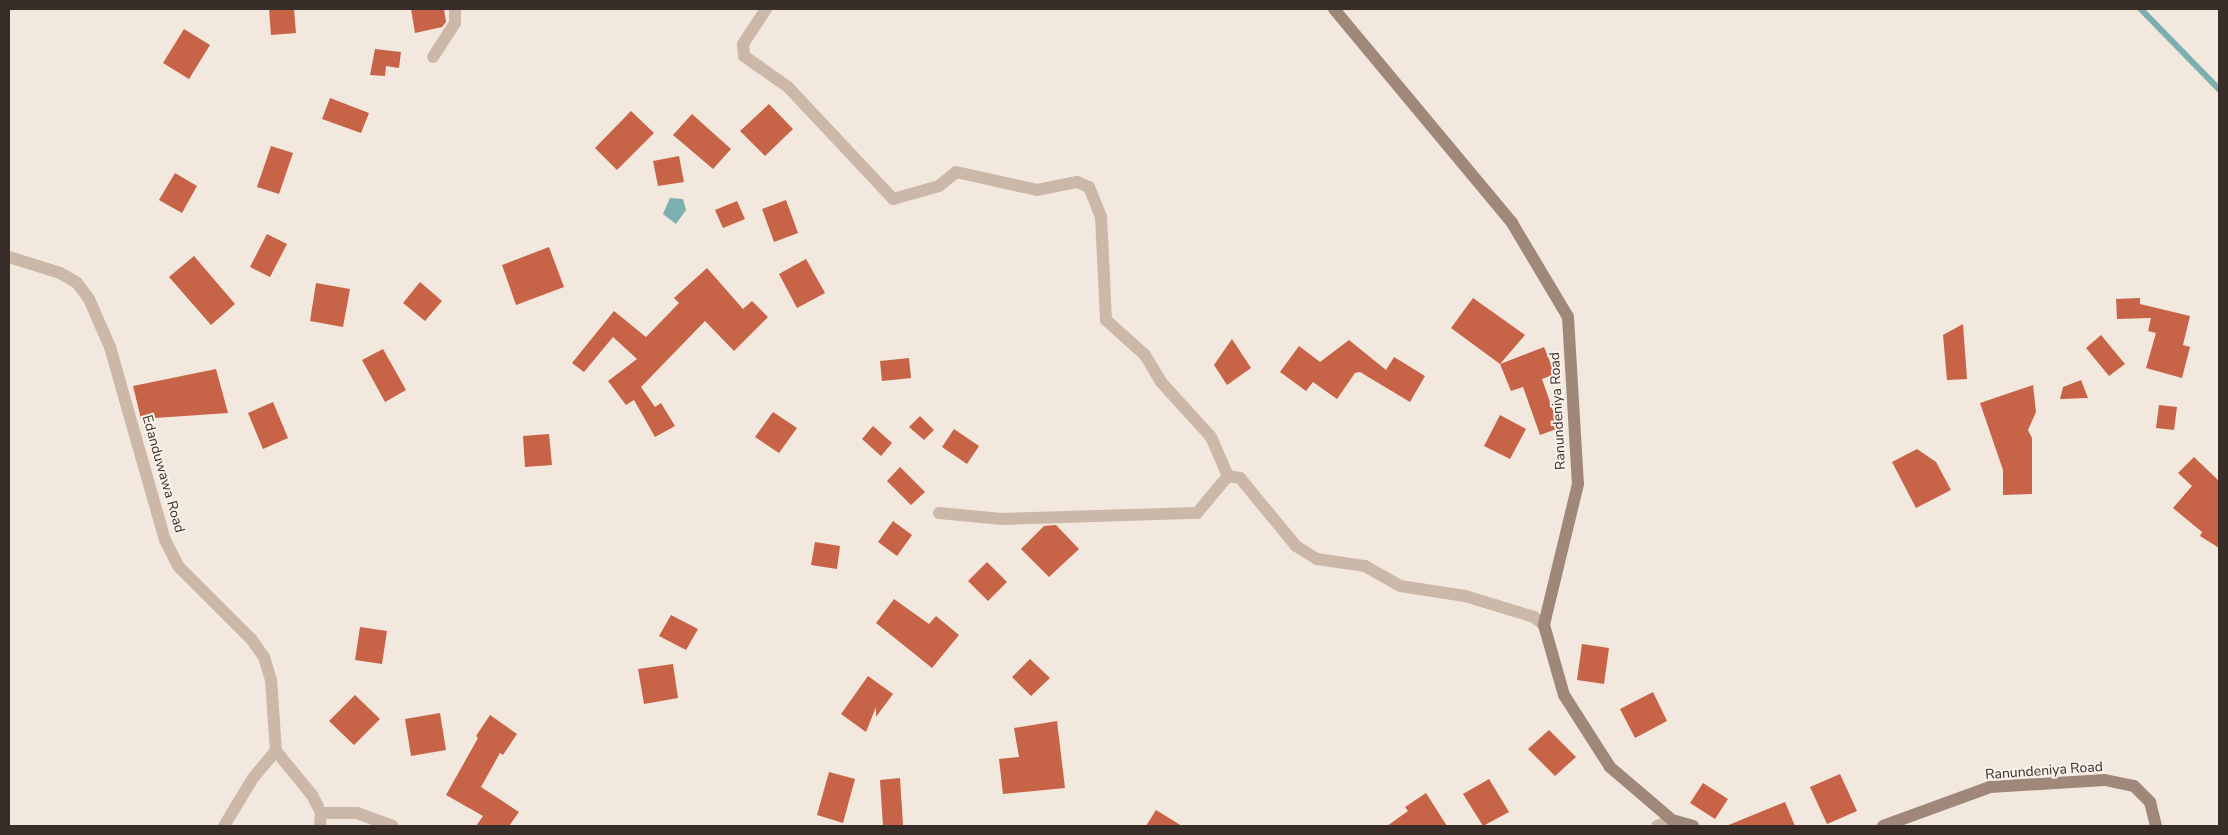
<!DOCTYPE html>
<html>
<head>
<meta charset="utf-8">
<style>
  body { margin:0 }
  #map { position:relative; width:2228px; height:835px; overflow:hidden; background:#f3e8dd; font-family:"Nunito Sans",sans-serif }
  div>[style] { position:absolute }
  .water>* { inset:0; background:#7cafb0 }
  .stream>* { height:5.5px; margin:-2.75px; padding:0 2.75px; transform-origin:2.75px; border-radius:2.75px; background:#7cafb0 }
  .building>* { inset:0; background:#c76447 }
  .street>* { height:12px; margin:-6px; padding:0 6px; transform-origin:6px; border-radius:6px; background:#cbb8a9 }
  .secondary>* { height:12px; margin:-6px; padding:0 6px; transform-origin:6px; border-radius:6px; background:#9f877a }
  span { translate:-50% -50%; white-space:nowrap; text-align:center; line-height:1.15; -webkit-text-stroke:4px #faf2ea; paint-order:stroke }
  .street-label { font-size:14px; color:#382d29 }
  .frame { position:absolute; inset:0; border:10px solid #382d29; pointer-events:none }
</style>
</head>
<body>
<div id="map">
  <div class="water">
    <div style="clip-path:polygon(670px 198px,683px 199px,686px 210px,676px 224px,663px 214px)"></div>
  </div>
  <div class="stream">
    <div style="left:2141px;top:9px;width:112px;rotate:45.7deg"></div>
  </div>
  <div class="building">
    <div style="clip-path:polygon(269px 9px,294px 9px,296px 33px,271px 35px)"></div>
    <div style="clip-path:polygon(411px 9px,444px 9px,446px 22px,442px 27px,415px 33px)"></div>
    <div style="clip-path:polygon(184px 29px,210px 45px,189px 79px,163px 63px)"></div>
    <div style="clip-path:polygon(375px 49px,401px 52px,399px 68px,386px 66px,385px 76px,370px 75px)"></div>
    <div style="clip-path:polygon(330px 98px,369px 113px,361px 133px,322px 119px)"></div>
    <div style="clip-path:polygon(769px 104px,793px 129px,765px 156px,740px 131px)"></div>
    <div style="clip-path:polygon(631px 111px,654px 133px,617px 170px,595px 148px)"></div>
    <div style="clip-path:polygon(692px 114px,731px 149px,713px 169px,673px 135px)"></div>
    <div style="clip-path:polygon(271px 146px,293px 153px,279px 194px,257px 187px)"></div>
    <div style="clip-path:polygon(679px 156px,684px 182px,658px 186px,653px 161px)"></div>
    <div style="clip-path:polygon(175px 173px,197px 186px,182px 213px,159px 200px)"></div>
    <div style="clip-path:polygon(786px 200px,798px 233px,774px 242px,762px 209px)"></div>
    <div style="clip-path:polygon(737px 201px,745px 219px,723px 228px,715px 210px)"></div>
    <div style="clip-path:polygon(267px 234px,287px 244px,270px 277px,250px 267px)"></div>
    <div style="clip-path:polygon(549px 247px,564px 287px,516px 305px,502px 265px)"></div>
    <div style="clip-path:polygon(194px 256px,235px 304px,211px 325px,169px 277px)"></div>
    <div style="clip-path:polygon(806px 259px,825px 293px,797px 308px,779px 274px)"></div>
    <div style="clip-path:polygon(707px 268px,743px 309px,752px 301px,768px 317px,734px 351px,705px 321px,641px 387px,655px 407px,661px 403px,675px 426px,655px 437px,634px 400px,626px 405px,608px 381px,637px 359px,613px 337px,584px 372px,572px 363px,614px 311px,646px 337px,679px 303px,674px 298px)"></div>
    <div style="clip-path:polygon(420px 282px,442px 301px,425px 321px,403px 303px)"></div>
    <div style="clip-path:polygon(316px 283px,350px 289px,343px 327px,310px 321px)"></div>
    <div style="clip-path:polygon(1473px 298px,1525px 335px,1500px 364px,1451px 328px)"></div>
    <div style="clip-path:polygon(2140px 298px,2140px 304px,2190px 316px,2183px 345px,2190px 347px,2182px 378px,2146px 368px,2156px 333px,2148px 331px,2151px 318px,2117px 319px,2116px 299px)"></div>
    <div style="clip-path:polygon(1963px 324px,1967px 379px,1947px 380px,1943px 335px)"></div>
    <div style="clip-path:polygon(2101px 335px,2125px 364px,2109px 376px,2086px 348px)"></div>
    <div style="clip-path:polygon(1232px 339px,1251px 368px,1227px 385px,1214px 365px)"></div>
    <div style="clip-path:polygon(1349px 340px,1386px 370px,1394px 357px,1425px 376px,1410px 402px,1360px 372px,1355px 373px,1337px 399px,1313px 382px,1306px 391px,1280px 372px,1299px 346px,1320px 362px)"></div>
    <div style="clip-path:polygon(1544px 347px,1555px 374px,1542px 379px,1559px 428px,1540px 435px,1523px 387px,1511px 391px,1500px 364px)"></div>
    <div style="clip-path:polygon(383px 349px,406px 390px,385px 402px,362px 360px)"></div>
    <div style="clip-path:polygon(909px 358px,911px 378px,882px 381px,880px 361px)"></div>
    <div style="clip-path:polygon(216px 369px,228px 413px,141px 419px,133px 386px)"></div>
    <div style="clip-path:polygon(2081px 380px,2088px 398px,2060px 399px,2063px 387px)"></div>
    <div style="clip-path:polygon(2033px 385px,2036px 412px,2028px 430px,2032px 438px,2032px 494px,2003px 495px,2003px 470px,1980px 403px)"></div>
    <div style="clip-path:polygon(273px 402px,288px 438px,263px 449px,248px 413px)"></div>
    <div style="clip-path:polygon(2159px 405px,2177px 407px,2174px 430px,2156px 428px)"></div>
    <div style="clip-path:polygon(773px 412px,797px 428px,779px 453px,755px 437px)"></div>
    <div style="clip-path:polygon(1500px 415px,1526px 429px,1510px 459px,1484px 446px)"></div>
    <div style="clip-path:polygon(920px 416px,934px 430px,924px 440px,909px 427px)"></div>
    <div style="clip-path:polygon(873px 426px,892px 443px,881px 456px,862px 439px)"></div>
    <div style="clip-path:polygon(954px 429px,979px 446px,967px 464px,942px 447px)"></div>
    <div style="clip-path:polygon(549px 434px,552px 465px,525px 467px,523px 436px)"></div>
    <div style="clip-path:polygon(1917px 449px,1936px 462px,1951px 490px,1916px 508px,1892px 462px)"></div>
    <div style="clip-path:polygon(2194px 457px,2219px 481px,2219px 548px,2200px 536px,2202px 532px,2173px 508px,2192px 486px,2178px 473px)"></div>
    <div style="clip-path:polygon(900px 467px,925px 492px,911px 505px,887px 481px)"></div>
    <div style="clip-path:polygon(893px 521px,912px 535px,897px 556px,878px 542px)"></div>
    <div style="clip-path:polygon(1056px 525px,1079px 549px,1049px 577px,1021px 549px,1044px 526px)"></div>
    <div style="clip-path:polygon(815px 542px,840px 546px,837px 569px,811px 565px)"></div>
    <div style="clip-path:polygon(987px 562px,1007px 582px,988px 601px,968px 581px)"></div>
    <div style="clip-path:polygon(894px 599px,929px 624px,936px 616px,959px 635px,932px 668px,876px 623px)"></div>
    <div style="clip-path:polygon(671px 615px,698px 629px,686px 650px,659px 636px)"></div>
    <div style="clip-path:polygon(360px 627px,387px 631px,382px 664px,355px 660px)"></div>
    <div style="clip-path:polygon(1582px 644px,1609px 648px,1604px 684px,1577px 680px)"></div>
    <div style="clip-path:polygon(1030px 659px,1050px 678px,1031px 696px,1012px 677px)"></div>
    <div style="clip-path:polygon(673px 664px,678px 698px,644px 704px,638px 669px)"></div>
    <div style="clip-path:polygon(868px 676px,893px 694px,876px 717px,876px 707px,866px 732px,841px 714px)"></div>
    <div style="clip-path:polygon(1653px 692px,1667px 721px,1635px 738px,1620px 709px)"></div>
    <div style="clip-path:polygon(355px 695px,380px 719px,354px 745px,329px 721px)"></div>
    <div style="clip-path:polygon(440px 713px,446px 750px,411px 756px,405px 719px)"></div>
    <div style="clip-path:polygon(490px 715px,517px 734px,503px 755px,500px 753px,481px 787px,519px 812px,509px 826px,476px 826px,483px 816px,446px 795px,478px 738px,476px 736px)"></div>
    <div style="clip-path:polygon(1057px 721px,1065px 788px,1003px 794px,999px 759px,1019px 757px,1014px 728px)"></div>
    <div style="clip-path:polygon(1549px 730px,1576px 757px,1555px 776px,1528px 749px)"></div>
    <div style="clip-path:polygon(829px 772px,855px 779px,843px 823px,817px 815px)"></div>
    <div style="clip-path:polygon(1840px 774px,1857px 811px,1827px 824px,1810px 787px)"></div>
    <div style="clip-path:polygon(900px 778px,903px 825px,883px 826px,880px 780px)"></div>
    <div style="clip-path:polygon(1489px 779px,1509px 812px,1483px 826px,1463px 794px)"></div>
    <div style="clip-path:polygon(1703px 783px,1728px 799px,1715px 819px,1690px 803px)"></div>
    <div style="clip-path:polygon(1426px 793px,1447px 826px,1387px 826px,1408px 811px,1405px 807px)"></div>
    <div style="clip-path:polygon(1785px 802px,1795px 826px,1726px 826px)"></div>
    <div style="clip-path:polygon(1156px 810px,1182px 826px,1146px 826px)"></div>
  </div>
  <div class="street">
    <div style="left:766px;top:9px;width:42px;rotate:123.3deg"></div>
    <div style="left:743px;top:44px;width:12px;rotate:85deg"></div>
    <div style="left:744px;top:56px;width:54px;rotate:35.2deg"></div>
    <div style="left:788px;top:87px;width:154px;rotate:46.8deg"></div>
    <div style="left:893px;top:199px;width:48px;rotate:-15.8deg"></div>
    <div style="left:939px;top:186px;width:22px;rotate:-39deg"></div>
    <div style="left:956px;top:172px;width:83px;rotate:12.5deg"></div>
    <div style="left:1037px;top:190px;width:41px;rotate:-11.3deg"></div>
    <div style="left:1077px;top:182px;width:13px;rotate:23deg"></div>
    <div style="left:1089px;top:187px;width:32px;rotate:68deg"></div>
    <div style="left:1101px;top:217px;width:103px;rotate:87.2deg"></div>
    <div style="left:1106px;top:320px;width:52px;rotate:41.9deg"></div>
    <div style="left:1145px;top:355px;width:31px;rotate:59deg"></div>
    <div style="left:1161px;top:382px;width:74px;rotate:47.7deg"></div>
    <div style="left:1211px;top:437px;width:43px;rotate:66.4deg"></div>
    <div style="left:1228px;top:476px;width:12px;rotate:9deg"></div>
    <div style="left:1240px;top:478px;width:88px;rotate:50.5deg"></div>
    <div style="left:1296px;top:546px;width:25px;rotate:32deg"></div>
    <div style="left:1317px;top:559px;width:49px;rotate:8.3deg"></div>
    <div style="left:1365px;top:566px;width:40px;rotate:29.7deg"></div>
    <div style="left:1400px;top:586px;width:66px;rotate:8.7deg"></div>
    <div style="left:1465px;top:596px;width:72px;rotate:16.9deg"></div>
    <div style="left:1534px;top:617px;width:13px;rotate:39deg"></div>
    <div style="left:433px;top:57px;width:40px;rotate:-57.1deg"></div>
    <div style="left:455px;top:23px;width:14px;rotate:-90deg"></div>
    <div style="left:9px;top:257px;width:53px;rotate:17.4deg"></div>
    <div style="left:60px;top:273px;width:20px;rotate:30deg"></div>
    <div style="left:77px;top:283px;width:20px;rotate:53deg"></div>
    <div style="left:89px;top:299px;width:52px;rotate:66.4deg"></div>
    <div style="left:110px;top:347px;width:201px;rotate:74.1deg"></div>
    <div style="left:165px;top:540px;width:30px;rotate:63deg"></div>
    <div style="left:179px;top:567px;width:103px;rotate:45deg"></div>
    <div style="left:252px;top:640px;width:21px;rotate:55deg"></div>
    <div style="left:264px;top:657px;width:24px;rotate:73deg"></div>
    <div style="left:271px;top:680px;width:71px;rotate:86deg"></div>
    <div style="left:276px;top:751px;width:57px;rotate:50.7deg"></div>
    <div style="left:312px;top:795px;width:20px;rotate:63deg"></div>
    <div style="left:321px;top:813px;width:13px;rotate:94deg"></div>
    <div style="left:939px;top:513px;width:63px;rotate:5.4deg"></div>
    <div style="left:1002px;top:519px;width:195px;rotate:-1.8deg"></div>
    <div style="left:1197px;top:513px;width:48px;rotate:-50deg"></div>
    <div style="left:321px;top:813px;width:36px"></div>
    <div style="left:357px;top:813px;width:38px;rotate:20deg"></div>
    <div style="left:224px;top:826px;width:56px;rotate:-58.9deg"></div>
    <div style="left:253px;top:778px;width:35px;rotate:-50deg"></div>
    <div style="left:1657px;top:826px;width:16px;rotate:-22deg"></div>
  </div>
  <div class="secondary">
    <div style="left:1334px;top:9px;width:278px;rotate:50.2deg"></div>
    <div style="left:1512px;top:223px;width:109px;rotate:59.2deg"></div>
    <div style="left:1568px;top:317px;width:167px;rotate:86.6deg"></div>
    <div style="left:1578px;top:484px;width:145px;rotate:103.6deg"></div>
    <div style="left:1544px;top:625px;width:73px;rotate:74.1deg"></div>
    <div style="left:1564px;top:695px;width:85px;rotate:57.4deg"></div>
    <div style="left:1610px;top:767px;width:82px;rotate:40.5deg"></div>
    <div style="left:1672px;top:820px;width:22px;rotate:16deg"></div>
    <div style="left:1883px;top:826px;width:114px;rotate:-20deg"></div>
    <div style="left:1990px;top:787px;width:115px;rotate:-3.5deg"></div>
    <div style="left:2105px;top:780px;width:30px;rotate:12deg"></div>
    <div style="left:2134px;top:786px;width:23px;rotate:45deg"></div>
    <div style="left:2150px;top:802px;width:25px;rotate:76deg"></div>
  </div>
  <div class="street-label">
    <span style="left:1558px;top:411px;rotate:-93deg">Ranundeniya Road</span>
    <span style="left:163px;top:474px;rotate:74deg">Edanduwawa Road</span>
    <span style="left:2044px;top:771px;rotate:-4deg">Ranundeniya Road</span>
  </div>
  <div class="frame"></div>
</div>
</body>
</html>
